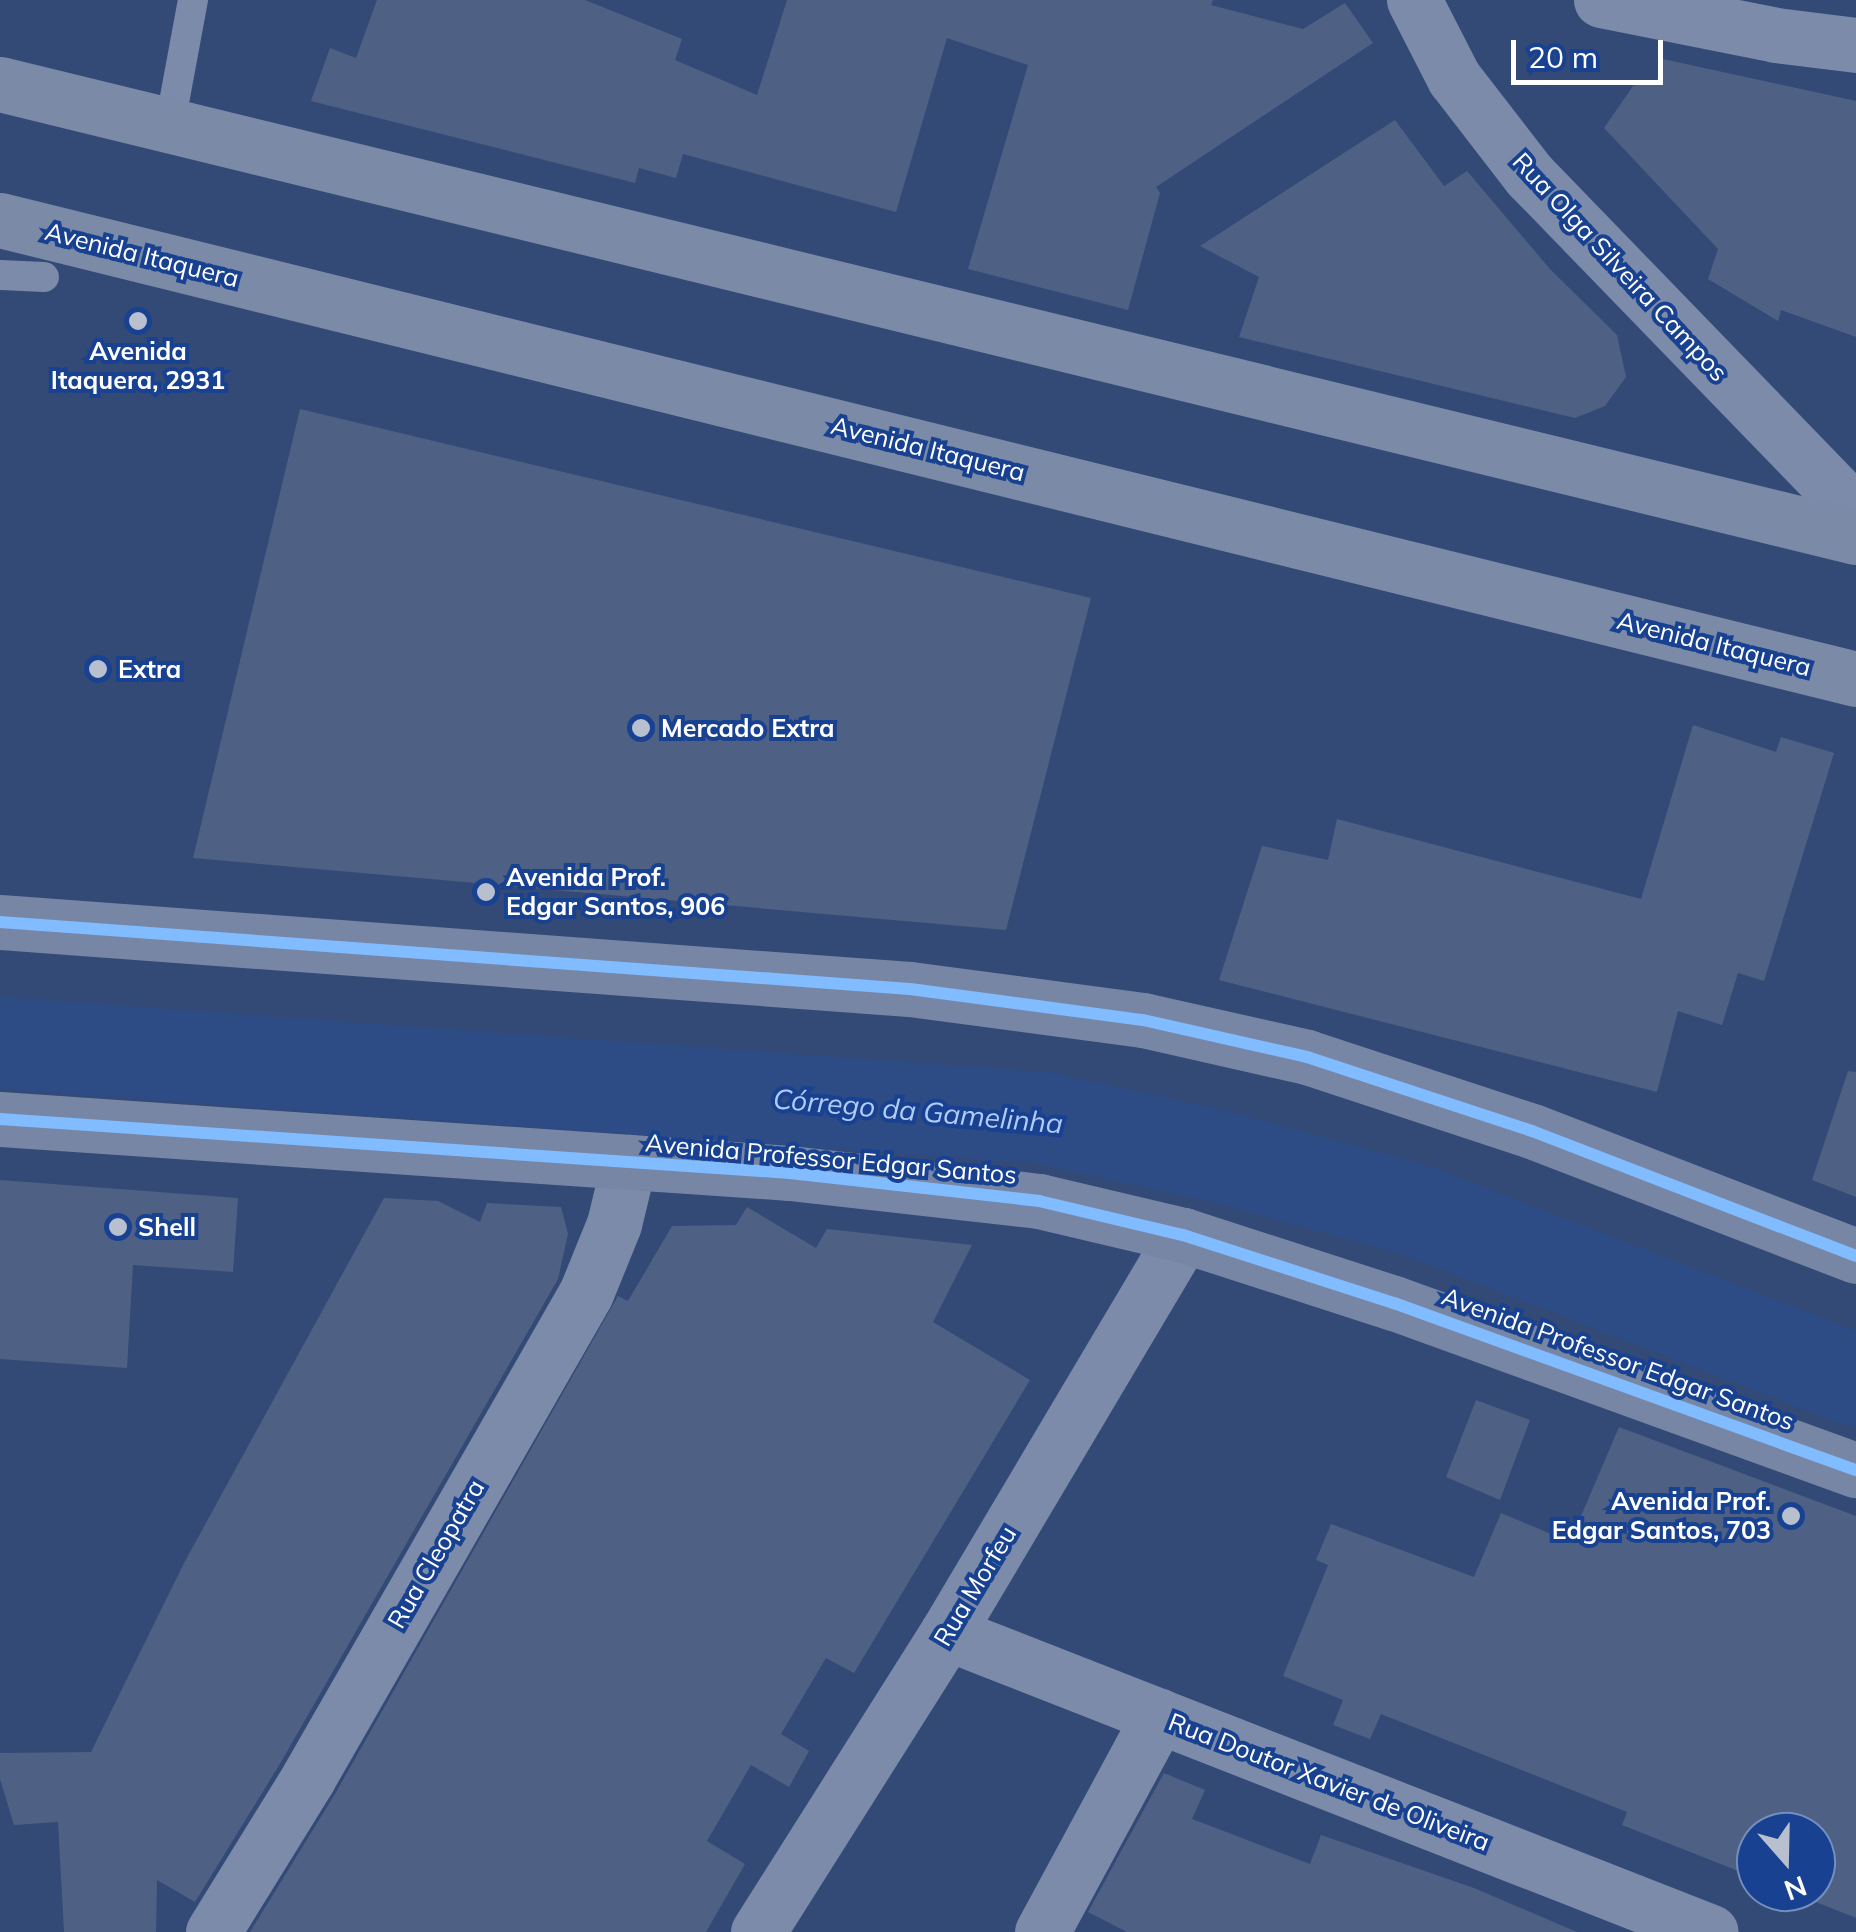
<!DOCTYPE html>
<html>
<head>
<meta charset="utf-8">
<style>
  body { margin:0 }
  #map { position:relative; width:1856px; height:1932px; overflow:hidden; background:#334a76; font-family:Mulish,sans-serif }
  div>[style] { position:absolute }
  .river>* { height:92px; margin:-46px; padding:0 46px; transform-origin:46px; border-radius:46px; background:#2d4c85 }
  .building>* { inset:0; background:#4e6184 }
  .service>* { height:30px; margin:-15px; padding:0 15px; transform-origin:15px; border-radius:15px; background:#7b8ba9 }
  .minor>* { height:55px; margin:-27.5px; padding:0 27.5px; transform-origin:27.5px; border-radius:27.5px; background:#7b8ba9 }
  .secondary>* { height:55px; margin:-27.5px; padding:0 27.5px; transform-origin:27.5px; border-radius:27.5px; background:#7786a5 }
  .primary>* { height:55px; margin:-27.5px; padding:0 27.5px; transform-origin:27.5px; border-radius:27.5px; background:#7a8aa7 }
  .cycleway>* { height:12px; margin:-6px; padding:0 6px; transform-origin:6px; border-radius:6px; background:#80bcff }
  .dots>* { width:28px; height:28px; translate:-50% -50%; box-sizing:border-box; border:5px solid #184291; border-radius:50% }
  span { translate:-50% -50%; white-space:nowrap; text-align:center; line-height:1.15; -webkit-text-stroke:8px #184291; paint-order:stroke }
  .street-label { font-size:25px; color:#fff }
  .poi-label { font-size:25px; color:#fff; font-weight:700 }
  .left { translate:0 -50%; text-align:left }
  .right { translate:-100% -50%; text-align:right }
  .water-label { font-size:28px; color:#b2ccf7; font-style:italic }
  .north { position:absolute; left:1736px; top:1812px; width:100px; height:100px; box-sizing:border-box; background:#184291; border:2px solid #748ebd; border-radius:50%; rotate:160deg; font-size:28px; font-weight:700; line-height:40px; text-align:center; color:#fff }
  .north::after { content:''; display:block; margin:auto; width:35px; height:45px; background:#b8c0cf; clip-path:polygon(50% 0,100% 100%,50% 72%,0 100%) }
  .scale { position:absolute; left:1511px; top:40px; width:152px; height:45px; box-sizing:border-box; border:5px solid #fff; border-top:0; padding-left:12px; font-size:30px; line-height:35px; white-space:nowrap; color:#fff; -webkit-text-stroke:8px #184291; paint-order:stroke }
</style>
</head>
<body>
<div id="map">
  <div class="river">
    <div style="left:0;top:1043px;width:1046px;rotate:4.11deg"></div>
    <div style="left:1043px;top:1118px;width:179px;rotate:12.3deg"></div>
    <div style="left:1218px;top:1156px;width:204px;rotate:15.3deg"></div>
    <div style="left:1415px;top:1210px;width:473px;rotate:21.1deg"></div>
  </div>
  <div class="building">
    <div style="clip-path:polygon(377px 0,585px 0,682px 39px,675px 60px,757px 95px,787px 0,1213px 0,1211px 5px,1303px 29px,1345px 3px,1373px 43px,1156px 187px,1160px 193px,1128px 310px,968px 269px,1028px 65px,947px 38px,896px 212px,683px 154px,676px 178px,639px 168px,635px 183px,311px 101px,330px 48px,356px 58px)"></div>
    <div style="clip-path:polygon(1663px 59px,1856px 101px,1856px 337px,1781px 310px,1778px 321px,1708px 279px,1718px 249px,1604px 128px,1633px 86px,1657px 80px)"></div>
    <div style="clip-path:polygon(1395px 120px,1444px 186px,1467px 171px,1550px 269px,1617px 335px,1626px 377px,1605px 406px,1575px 418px,1239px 337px,1259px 277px,1200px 246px)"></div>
    <div style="clip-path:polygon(300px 409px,1091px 598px,1006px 930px,193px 858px)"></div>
    <div style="clip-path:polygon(1693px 725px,1776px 752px,1781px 737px,1834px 753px,1764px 981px,1738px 973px,1722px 1025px,1678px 1011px,1657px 1092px,1219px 980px,1262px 846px,1328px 860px,1337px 819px,1641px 899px)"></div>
    <div style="clip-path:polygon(1848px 1071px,1856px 1072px,1856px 1197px,1812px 1180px)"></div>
    <div style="clip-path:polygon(0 1180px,238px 1198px,233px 1272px,133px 1265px,127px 1368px,0 1359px)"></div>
    <div style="clip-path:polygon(384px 1198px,438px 1201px,480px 1222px,487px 1203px,561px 1207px,568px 1234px,558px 1279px,281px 1762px,195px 1902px,157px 1880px,156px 1932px,64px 1932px,58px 1822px,14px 1825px,0 1779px,0 1753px,91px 1752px,184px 1563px)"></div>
    <div style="clip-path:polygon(747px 1207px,816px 1248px,827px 1229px,972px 1245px,933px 1322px,1030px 1380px,854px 1673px,826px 1658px,781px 1734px,809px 1751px,789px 1787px,751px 1765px,707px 1841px,745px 1864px,706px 1932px,250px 1932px,335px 1794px,618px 1296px,628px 1301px,672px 1226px,736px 1225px)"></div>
    <div style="clip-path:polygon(1476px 1400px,1530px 1420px,1500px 1500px,1446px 1477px)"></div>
    <div style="clip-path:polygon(1619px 1427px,1856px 1516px,1856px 1918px,1791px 1892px,1816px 1892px,1816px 1832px,1756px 1832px,1756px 1878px,1622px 1825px,1627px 1812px,1381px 1714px,1370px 1739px,1333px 1725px,1343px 1700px,1283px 1676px,1328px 1565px,1316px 1560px,1331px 1524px,1474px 1577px,1501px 1513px,1570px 1542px)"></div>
    <div style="clip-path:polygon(1164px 1773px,1205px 1790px,1192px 1819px,1310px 1864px,1321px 1835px,1474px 1888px,1577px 1932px,1127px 1932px,1088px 1912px)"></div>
  </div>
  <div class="service">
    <div style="left:170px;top:124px;width:126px;rotate:-79.5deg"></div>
    <div style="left:0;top:275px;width:44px;rotate:2.6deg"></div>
  </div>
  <div class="minor">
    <div style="left:1414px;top:0;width:88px;rotate:62.9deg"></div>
    <div style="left:1454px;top:78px;width:123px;rotate:52.3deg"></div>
    <div style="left:1529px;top:175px;width:470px;rotate:45.9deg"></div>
    <div style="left:1601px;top:0;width:178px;rotate:11.3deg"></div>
    <div style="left:1776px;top:35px;width:81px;rotate:7.1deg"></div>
    <div style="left:947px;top:1633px;width:820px;rotate:21.37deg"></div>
    <div style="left:213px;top:1932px;width:181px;rotate:-58.3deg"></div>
    <div style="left:308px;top:1778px;width:559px;rotate:-60.18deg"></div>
    <div style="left:586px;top:1293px;width:74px;rotate:-67.9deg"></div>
    <div style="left:614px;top:1224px;width:64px;rotate:-76.4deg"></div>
    <div style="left:758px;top:1932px;width:354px;rotate:-57.7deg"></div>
    <div style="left:947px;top:1633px;width:463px;rotate:-59.3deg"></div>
    <div style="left:1042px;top:1932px;width:246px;rotate:-61.6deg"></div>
  </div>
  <div class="secondary">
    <div style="left:0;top:922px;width:912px;rotate:4.21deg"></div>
    <div style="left:910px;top:989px;width:235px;rotate:7.6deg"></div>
    <div style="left:1143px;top:1020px;width:168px;rotate:12.7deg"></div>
    <div style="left:1307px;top:1057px;width:237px;rotate:18.2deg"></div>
    <div style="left:1532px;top:1131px;width:347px;rotate:21.1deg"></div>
    <div style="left:0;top:1119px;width:792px;rotate:3.91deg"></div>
    <div style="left:790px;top:1173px;width:251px;rotate:6.4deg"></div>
    <div style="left:1039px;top:1201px;width:148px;rotate:13.3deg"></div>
    <div style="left:1183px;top:1235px;width:222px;rotate:17.9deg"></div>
    <div style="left:1394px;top:1303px;width:491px;rotate:19.9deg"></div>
  </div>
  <div class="primary">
    <div style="left:0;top:84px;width:1910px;rotate:13.72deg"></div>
    <div style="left:0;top:220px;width:1912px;rotate:13.89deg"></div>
  </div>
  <div class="cycleway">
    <div style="left:0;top:922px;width:912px;rotate:4.21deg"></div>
    <div style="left:910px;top:989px;width:235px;rotate:7.6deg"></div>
    <div style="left:1143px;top:1020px;width:168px;rotate:12.7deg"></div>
    <div style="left:1307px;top:1057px;width:237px;rotate:18.2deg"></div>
    <div style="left:1532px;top:1131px;width:347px;rotate:21.1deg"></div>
    <div style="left:0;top:1119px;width:792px;rotate:3.91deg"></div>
    <div style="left:790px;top:1173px;width:251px;rotate:6.4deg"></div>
    <div style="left:1039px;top:1201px;width:148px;rotate:13.3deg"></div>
    <div style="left:1183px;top:1235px;width:222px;rotate:17.9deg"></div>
    <div style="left:1394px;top:1303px;width:491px;rotate:19.9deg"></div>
  </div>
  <div class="dots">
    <div style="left:138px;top:321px;background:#b8c0cf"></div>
    <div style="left:98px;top:669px;background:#b8c0cf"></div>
    <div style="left:641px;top:728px;background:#b8c0cf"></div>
    <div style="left:486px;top:892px;background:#b8c0cf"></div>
    <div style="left:118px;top:1227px;background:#b8c0cf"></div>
    <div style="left:1791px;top:1516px;background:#b8c0cf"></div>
  </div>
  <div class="street-label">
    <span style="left:142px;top:255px;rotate:14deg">Avenida Itaquera</span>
    <span style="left:1620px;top:267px;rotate:47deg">Rua Olga Silveira Campos</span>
    <span style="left:928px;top:449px;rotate:14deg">Avenida Itaquera</span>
    <span style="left:1714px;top:644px;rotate:14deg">Avenida Itaquera</span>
    <span style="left:831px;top:1159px;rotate:5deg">Avenida Professor Edgar Santos</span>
    <span style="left:1618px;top:1359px;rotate:20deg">Avenida Professor Edgar Santos</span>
    <span style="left:436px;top:1554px;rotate:-60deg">Rua Cleopatra</span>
    <span style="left:975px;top:1586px;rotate:-59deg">Rua Morfeu</span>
    <span style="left:1329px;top:1782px;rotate:21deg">Rua Doutor Xavier de Oliveira</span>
  </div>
  <div class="poi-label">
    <span style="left:138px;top:366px">Avenida<br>Itaquera, 2931</span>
    <span class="left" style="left:118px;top:669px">Extra</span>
    <span class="left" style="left:661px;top:728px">Mercado Extra</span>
    <span class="left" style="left:506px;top:892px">Avenida Prof.<br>Edgar Santos, 906</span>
    <span class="left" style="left:138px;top:1227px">Shell</span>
    <span class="right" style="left:1771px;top:1516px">Avenida Prof.<br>Edgar Santos, 703</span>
  </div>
  <div class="water-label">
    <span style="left:918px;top:1111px;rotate:5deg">Córrego da Gamelinha</span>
  </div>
  <div class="north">N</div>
  <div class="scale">20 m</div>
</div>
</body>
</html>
